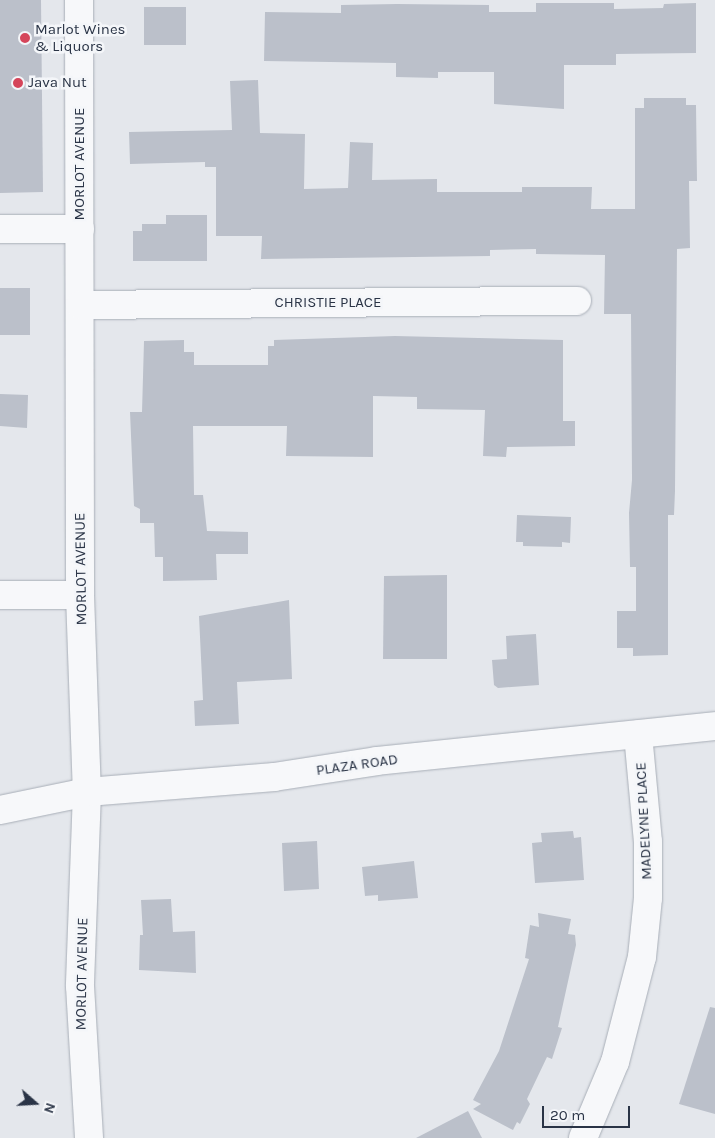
<!DOCTYPE html>
<html>
<head>
<meta charset="utf-8">
<style>
  body { margin:0 }
  #map { position:relative; width:715px; height:1138px; overflow:hidden; background:#e4e7ec; font-family:Karla,sans-serif }
  div>[style] { position:absolute }
  .building>* { inset:0; background:#bbc0ca }
  .roads { filter:drop-shadow(0 0 1px #a8aeb7) drop-shadow(0 0 1px #a8aeb7) }
  .minor>* { height:28px; margin:-14px; padding:0 14px; transform-origin:14px; border-radius:14px; background:#f7f8fa }
  .dots>* { width:14px; height:14px; translate:-50% -50%; box-sizing:border-box; border:2px solid #f4f6f9; border-radius:50% }
  span { translate:-50% -50%; white-space:nowrap; text-align:center; line-height:1.15; -webkit-text-stroke:5px #f4f6f9; paint-order:stroke }
  .poi-label { font-size:15px; color:#2a3446 }
  .left { translate:0 -50%; text-align:left }
  .street-label { font-size:15px; color:#2a3446 }
  .north { position:absolute; left:10px; top:1078px; width:50px; height:50px; -webkit-text-stroke:4px #f4f6f9; paint-order:stroke; rotate:109deg; font-size:14px; font-weight:700; line-height:20px; text-align:center; color:#2a3446 }
  .north::after { content:''; display:block; margin:auto; width:18px; height:22px; background:#2a3446; clip-path:polygon(50% 0,100% 100%,50% 72%,0 100%) }
  .scale { position:absolute; left:542px; top:1106px; width:88px; height:22px; box-sizing:border-box; border:2px solid #2a3446; border-top:0; padding-left:6px; font-size:15px; line-height:18px; white-space:nowrap; color:#2a3446; -webkit-text-stroke:4px #f4f6f9; paint-order:stroke }
</style>
</head>
<body>
<div id="map">
  <div class="building">
    <div style="clip-path:polygon(0 0,41px 0,43px 192px,0 193px)"></div>
    <div style="clip-path:polygon(536px 3px,614px 3px,614px 9px,663px 8px,664px 4px,696px 3px,696px 53px,616px 54px,616px 65px,564px 65px,564px 109px,494px 104px,494px 72px,438px 72px,438px 78px,396px 77px,396px 63px,264px 61px,265px 12px,341px 13px,341px 5px,397px 4px,489px 5px,489px 12px,536px 12px)"></div>
    <div style="clip-path:polygon(144px 7px,186px 7px,186px 45px,144px 45px)"></div>
    <div style="clip-path:polygon(258px 80px,260px 133px,305px 134px,304px 189px,348px 188px,350px 142px,373px 143px,372px 180px,437px 179px,437px 192px,522px 192px,522px 187px,592px 187px,591px 209px,635px 209px,635px 108px,644px 108px,644px 98px,686px 98px,686px 105px,696px 105px,697px 181px,689px 181px,690px 248px,677px 249px,675px 491px,674px 515px,668px 515px,668px 655px,633px 656px,633px 648px,617px 648px,617px 611px,636px 611px,636px 567px,630px 567px,629px 513px,632px 480px,631px 314px,604px 314px,605px 255px,536px 254px,536px 249px,490px 250px,490px 256px,261px 259px,262px 236px,216px 236px,216px 167px,205px 167px,205px 162px,130px 164px,129px 132px,232px 130px,230px 81px)"></div>
    <div style="clip-path:polygon(166px 215px,207px 215px,207px 261px,133px 261px,133px 231px,142px 231px,142px 224px,166px 224px)"></div>
    <div style="clip-path:polygon(0 288px,30px 288px,30px 335px,0 335px)"></div>
    <div style="clip-path:polygon(395px 336px,563px 340px,563px 421px,575px 421px,575px 446px,507px 447px,506px 457px,483px 456px,485px 410px,417px 409px,417px 397px,373px 396px,373px 457px,286px 456px,287px 426px,193px 426px,194px 495px,203px 495px,207px 531px,248px 532px,248px 554px,216px 554px,217px 580px,163px 581px,163px 557px,155px 557px,154px 523px,140px 523px,140px 509px,134px 506px,130px 412px,142px 412px,144px 341px,184px 340px,184px 352px,194px 352px,194px 365px,268px 365px,268px 346px,274px 346px,274px 340px)"></div>
    <div style="clip-path:polygon(0 394px,28px 395px,27px 428px,0 426px)"></div>
    <div style="clip-path:polygon(517px 515px,571px 517px,570px 543px,562px 542px,562px 547px,523px 546px,523px 542px,516px 542px)"></div>
    <div style="clip-path:polygon(447px 575px,447px 659px,383px 659px,384px 576px)"></div>
    <div style="clip-path:polygon(289px 600px,292px 679px,237px 682px,239px 724px,195px 726px,194px 701px,203px 700px,199px 616px)"></div>
    <div style="clip-path:polygon(536px 634px,539px 685px,498px 688px,494px 685px,492px 660px,507px 659px,506px 636px)"></div>
    <div style="clip-path:polygon(573px 831px,574px 838px,581px 837px,584px 880px,535px 883px,532px 843px,542px 842px,541px 833px)"></div>
    <div style="clip-path:polygon(317px 841px,319px 889px,284px 891px,282px 843px)"></div>
    <div style="clip-path:polygon(414px 861px,418px 898px,378px 901px,378px 895px,365px 896px,362px 867px)"></div>
    <div style="clip-path:polygon(171px 899px,173px 932px,195px 931px,196px 973px,139px 970px,140px 935px,143px 935px,141px 900px)"></div>
    <div style="clip-path:polygon(538px 913px,571px 919px,568px 934px,575px 935px,576px 945px,558px 1027px,562px 1028px,552px 1059px,547px 1057px,527px 1099px,530px 1104px,520px 1124px,517px 1122px,513px 1130px,473px 1109px,481px 1104px,473px 1100px,499px 1051px,529px 959px,525px 958px,530px 925px,539px 927px)"></div>
    <div style="clip-path:polygon(710px 1007px,715px 1008px,715px 1114px,679px 1104px)"></div>
    <div style="clip-path:polygon(468px 1111px,482px 1138px,416px 1138px)"></div>
  </div>
  <div class="roads">
    <div class="minor">
      <div style="left:79px;top:0;width:595px;rotate:89.9deg"></div>
      <div style="left:80px;top:595px;width:197px;rotate:88deg"></div>
      <div style="left:87px;top:792px;width:194px;rotate:92.1deg"></div>
      <div style="left:80px;top:986px;width:152px;rotate:86.6deg"></div>
      <div style="left:0;top:229px;width:80px"></div>
      <div style="left:80px;top:305px;width:497px;rotate:-0.5deg"></div>
      <div style="left:0;top:595px;width:80px"></div>
      <div style="left:0;top:810px;width:89px;rotate:-11.7deg"></div>
      <div style="left:87px;top:792px;width:188px;rotate:-4.6deg"></div>
      <div style="left:274px;top:777px;width:104px;rotate:-8.8deg"></div>
      <div style="left:377px;top:761px;width:340px;rotate:-5.9deg"></div>
      <div style="left:583px;top:1138px;width:82px;rotate:-67.2deg"></div>
      <div style="left:615px;top:1062px;width:108px;rotate:-75.6deg"></div>
      <div style="left:642px;top:957px;width:59px;rotate:-84.2deg"></div>
      <div style="left:648px;top:898px;width:56px;rotate:-90deg"></div>
      <div style="left:648px;top:842px;width:108px;rotate:-95.3deg"></div>
    </div>
  </div>
  <div class="dots">
    <div style="left:25px;top:38px;background:#d5455a"></div>
    <div style="left:18px;top:83px;background:#d5455a"></div>
  </div>
  <div class="poi-label">
    <span class="left" style="left:35px;top:38px">Marlot Wines<br>&amp; Liquors</span>
    <span class="left" style="left:28px;top:83px">Java Nut</span>
  </div>
  <div class="street-label">
    <span style="left:80px;top:164px;rotate:-90deg">MORLOT AVENUE</span>
    <span style="left:328px;top:303px">CHRISTIE PLACE</span>
    <span style="left:81px;top:569px;rotate:-91deg">MORLOT AVENUE</span>
    <span style="left:357px;top:765px;rotate:-8deg">PLAZA ROAD</span>
    <span style="left:644px;top:821px;rotate:-93deg">MADELYNE PLACE</span>
    <span style="left:82px;top:974px;rotate:-89deg">MORLOT AVENUE</span>
  </div>
  <div class="north">N</div>
  <div class="scale">20 m</div>
</div>
</body>
</html>
